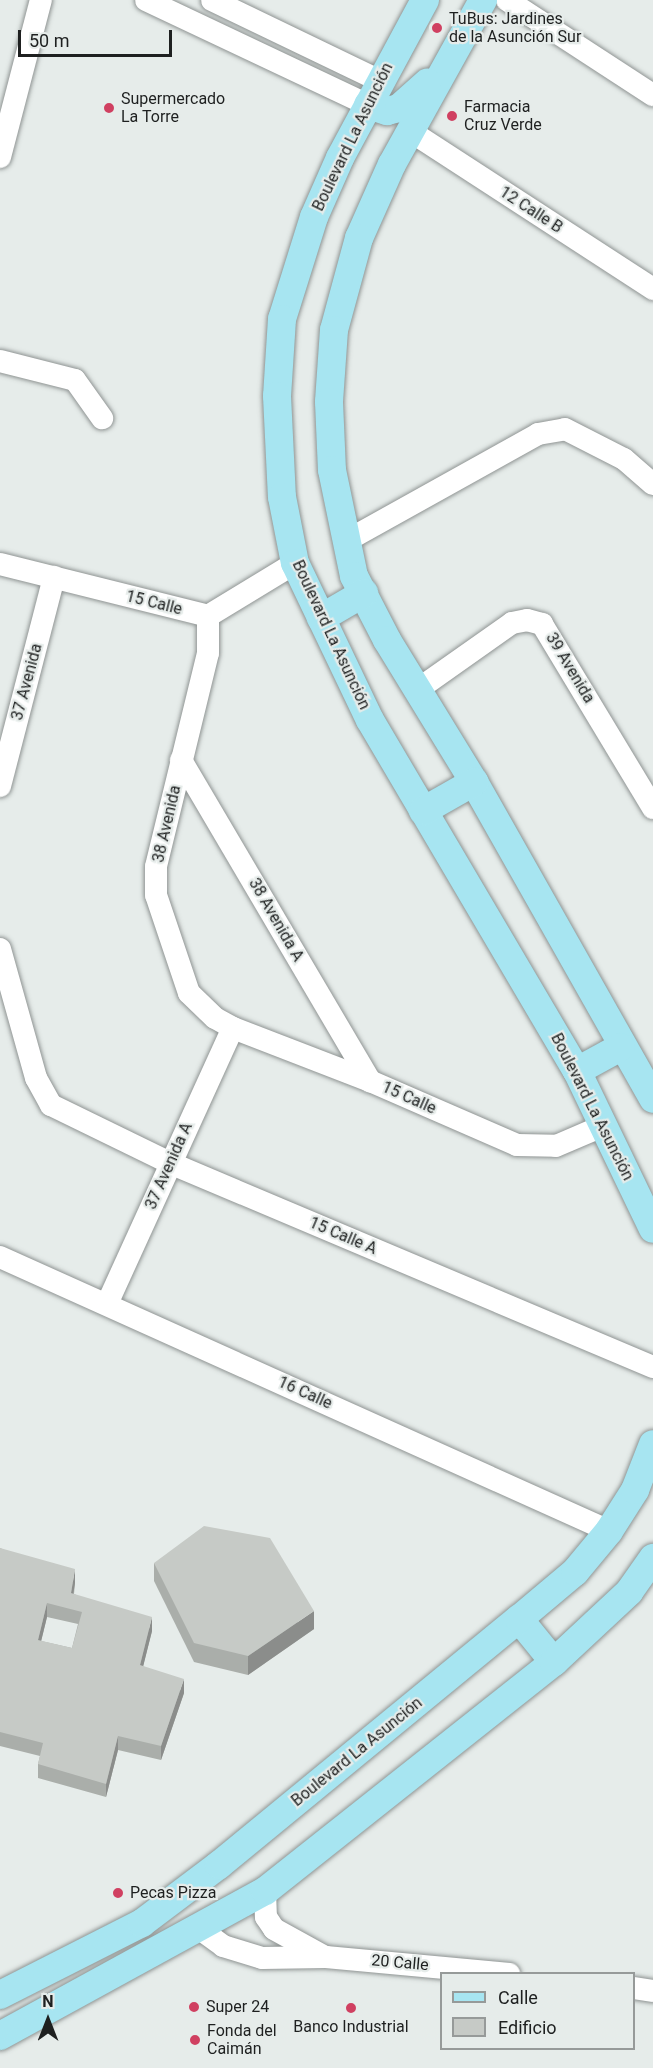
<!DOCTYPE html>
<html>
<head>
<meta charset="utf-8">
<style>
  body { margin:0 }
  #map { position:relative; width:653px; height:2068px; overflow:hidden; background:#e6ecea; font-family:Roboto,sans-serif }
  div>[style] { position:absolute }
  .roads { filter:drop-shadow(0 0 2px #8f9493) drop-shadow(0 0 2px #8f9493) }
  .minor>* { height:22px; margin:-11px; padding:0 11px; transform-origin:11px; border-radius:11px; background:#fff }
  .major>* { height:28px; margin:-14px; padding:0 14px; transform-origin:14px; border-radius:14px; background:#a7e5f1 }
  .wall>* { inset:0; background:#aaaeaa }
  .shaded-wall>* { inset:0; background:#8b8d8b }
  .building>* { inset:0; background:#c6cac6 }
  .dots>* { width:16px; height:16px; translate:-50% -50%; box-sizing:border-box; border:3px solid #e6ecea; border-radius:50% }
  span { translate:-50% -50%; white-space:nowrap; text-align:center; line-height:1.15; -webkit-text-stroke:4.5px #e6ecea; paint-order:stroke }
  .poi-label { font-size:16px; color:#1e2020 }
  .left { translate:0 -50%; text-align:left }
  .street-label { font-size:16px; color:#1e2020 }
  .legend { position:absolute; left:440px; top:1972px; width:195px; height:78px; box-sizing:border-box; background:#e6ecea; border:2px solid #969a99; margin:0; padding:8px 10px; list-style:none; font-size:18px; color:#1e2020 }
  .legend li { display:flex; align-items:center; gap:12px; height:30px }
  .legend b { width:30px; border:2px solid #969a99 }
  .north { position:absolute; left:18px; top:1990px; width:60px; height:60px; -webkit-text-stroke:4px #e6ecea; paint-order:stroke; rotate:0deg; font-size:16px; font-weight:700; line-height:24px; text-align:center; color:#1e2020 }
  .north::after { content:''; display:block; margin:auto; width:21px; height:27px; background:#1e2020; clip-path:polygon(50% 0,100% 100%,50% 72%,0 100%) }
  .scale { position:absolute; left:18px; top:30px; width:154px; height:27px; box-sizing:border-box; border:3px solid #1e2020; border-top:0; padding-left:8px; font-size:18px; line-height:21px; white-space:nowrap; color:#1e2020; -webkit-text-stroke:4px #e6ecea; paint-order:stroke }
</style>
</head>
<body>
<div id="map">
  <div class="roads">
    <div class="minor">
      <div style="left:146px;top:0;width:246px;rotate:25.3deg"></div>
      <div style="left:212px;top:0;width:187px;rotate:25.7deg"></div>
      <div style="left:507px;top:0;width:174px;rotate:33.1deg"></div>
      <div style="left:410px;top:131px;width:290px;rotate:33deg"></div>
      <div style="left:0;top:157px;width:162px;rotate:-75.4deg"></div>
      <div style="left:0;top:361px;width:77px;rotate:14.2deg"></div>
      <div style="left:75px;top:380px;width:47px;rotate:54.6deg"></div>
      <div style="left:346px;top:541px;width:220px;rotate:-29.1deg"></div>
      <div style="left:538px;top:434px;width:27px;rotate:-10deg"></div>
      <div style="left:565px;top:429px;width:66px;rotate:27deg"></div>
      <div style="left:624px;top:459px;width:38px;rotate:41deg"></div>
      <div style="left:0;top:564px;width:214px;rotate:14deg"></div>
      <div style="left:208px;top:616px;width:102px;rotate:-31.3deg"></div>
      <div style="left:208px;top:616px;width:37px;rotate:90deg"></div>
      <div style="left:208px;top:653px;width:220px;rotate:103.7deg"></div>
      <div style="left:156px;top:867px;width:28px;rotate:90deg"></div>
      <div style="left:156px;top:895px;width:103px;rotate:71.4deg"></div>
      <div style="left:189px;top:993px;width:36px;rotate:44deg"></div>
      <div style="left:215px;top:1018px;width:21px;rotate:29deg"></div>
      <div style="left:233px;top:1028px;width:147px;rotate:21.1deg"></div>
      <div style="left:370px;top:1081px;width:160px;rotate:23.5deg"></div>
      <div style="left:517px;top:1145px;width:39px;rotate:1deg"></div>
      <div style="left:556px;top:1146px;width:51px;rotate:-23.1deg"></div>
      <div style="left:417px;top:690px;width:116px;rotate:-35.2deg"></div>
      <div style="left:512px;top:623px;width:15px;rotate:-11deg"></div>
      <div style="left:527px;top:620px;width:16px;rotate:15deg"></div>
      <div style="left:542px;top:624px;width:215px;rotate:58.9deg"></div>
      <div style="left:181px;top:760px;width:373px;rotate:59.5deg"></div>
      <div style="left:0;top:786px;width:216px;rotate:-75.5deg"></div>
      <div style="left:0;top:949px;width:134px;rotate:74.4deg"></div>
      <div style="left:36px;top:1078px;width:31px;rotate:61deg"></div>
      <div style="left:51px;top:1105px;width:132px;rotate:26deg"></div>
      <div style="left:170px;top:1163px;width:524px;rotate:22.9deg"></div>
      <div style="left:0;top:1257px;width:668px;rotate:24.22deg"></div>
      <div style="left:107px;top:1304px;width:303px;rotate:-65.5deg"></div>
      <div style="left:265px;top:1891px;width:26px;rotate:88deg"></div>
      <div style="left:266px;top:1917px;width:14px;rotate:56deg"></div>
      <div style="left:274px;top:1929px;width:58px;rotate:28.8deg"></div>
      <div style="left:200px;top:1929px;width:29px;rotate:36deg"></div>
      <div style="left:223px;top:1946px;width:41px;rotate:17.1deg"></div>
      <div style="left:262px;top:1958px;width:64px;rotate:-0.9deg"></div>
      <div style="left:326px;top:1957px;width:184px;rotate:5.3deg"></div>
      <div style="left:634px;top:1988px;width:19px;rotate:9deg"></div>
    </div>
    <div class="major">
      <div style="left:425px;top:0;width:179px;rotate:118.3deg"></div>
      <div style="left:340px;top:158px;width:64px;rotate:113.8deg"></div>
      <div style="left:314px;top:217px;width:107px;rotate:107.4deg"></div>
      <div style="left:282px;top:319px;width:77px;rotate:93.7deg"></div>
      <div style="left:277px;top:396px;width:101px;rotate:87.2deg"></div>
      <div style="left:282px;top:497px;width:67px;rotate:78.9deg"></div>
      <div style="left:295px;top:563px;width:174px;rotate:64.5deg"></div>
      <div style="left:370px;top:720px;width:407px;rotate:59.5deg"></div>
      <div style="left:577px;top:1071px;width:175px;rotate:64.3deg"></div>
      <div style="left:483px;top:0;width:188px;rotate:119deg"></div>
      <div style="left:392px;top:164px;width:81px;rotate:114deg"></div>
      <div style="left:359px;top:238px;width:95px;rotate:105.2deg"></div>
      <div style="left:334px;top:330px;width:72px;rotate:94deg"></div>
      <div style="left:329px;top:402px;width:68px;rotate:87.5deg"></div>
      <div style="left:332px;top:470px;width:108px;rotate:78.3deg"></div>
      <div style="left:354px;top:576px;width:72px;rotate:62.7deg"></div>
      <div style="left:387px;top:640px;width:167px;rotate:58.5deg"></div>
      <div style="left:474px;top:782px;width:364px;rotate:60.5deg"></div>
      <div style="left:368px;top:105px;width:20px;rotate:18deg"></div>
      <div style="left:387px;top:111px;width:12px;rotate:-14deg"></div>
      <div style="left:399px;top:108px;width:38px;rotate:-42deg"></div>
      <div style="left:321px;top:618px;width:50px;rotate:-30.2deg"></div>
      <div style="left:423px;top:811px;width:59px;rotate:-29.6deg"></div>
      <div style="left:577px;top:1071px;width:50px;rotate:-28.6deg"></div>
      <div style="left:519px;top:1619px;width:55px;rotate:50.9deg"></div>
      <div style="left:0;top:1995px;width:159px;rotate:-26.9deg"></div>
      <div style="left:142px;top:1923px;width:96px;rotate:-37deg"></div>
      <div style="left:219px;top:1865px;width:388px;rotate:-39.4deg"></div>
      <div style="left:519px;top:1619px;width:73px;rotate:-40deg"></div>
      <div style="left:575px;top:1572px;width:53px;rotate:-50.3deg"></div>
      <div style="left:609px;top:1531px;width:49px;rotate:-57.6deg"></div>
      <div style="left:635px;top:1490px;width:49px;rotate:-68.6deg"></div>
      <div style="left:0;top:2036px;width:302px;rotate:-28.7deg"></div>
      <div style="left:265px;top:1891px;width:369px;rotate:-38.4deg"></div>
      <div style="left:554px;top:1662px;width:103px;rotate:-43deg"></div>
      <div style="left:629px;top:1592px;width:42px;rotate:-54.8deg"></div>
    </div>
  </div>
  <div class="wall">
    <div style="clip-path:polygon(evenodd,0 1548px,75px 1583px,74px 1594px,152px 1631px,143px 1666px,184px 1693px,161px 1760px,118px 1750px,106px 1797px,38px 1778px,38px 1764px,40px 1756px,0 1746px,0 1548px,47px 1617px,78px 1624px,72px 1648px,41px 1641px,47px 1617px)"></div>
    <div style="clip-path:polygon(154px 1563px,314px 1629px,248px 1675px,194px 1662px,154px 1581px)"></div>
  </div>
  <div class="shaded-wall">
    <div style="clip-path:polygon(75px 1569px,75px 1583px,71px 1607px,71px 1593px)"></div>
    <div style="clip-path:polygon(47px 1603px,47px 1617px,38px 1654px,38px 1640px)"></div>
    <div style="clip-path:polygon(314px 1611px,314px 1629px,248px 1675px,248px 1656px)"></div>
    <div style="clip-path:polygon(152px 1617px,152px 1631px,140px 1679px,140px 1665px)"></div>
    <div style="clip-path:polygon(184px 1679px,184px 1693px,161px 1760px,161px 1746px)"></div>
    <div style="clip-path:polygon(118px 1736px,118px 1750px,106px 1797px,106px 1784px)"></div>
  </div>
  <div class="building">
    <div style="clip-path:polygon(204px 1526px,270px 1538px,314px 1611px,248px 1656px,194px 1643px,154px 1563px)"></div>
    <div style="clip-path:polygon(evenodd,0 1548px,75px 1569px,71px 1593px,152px 1617px,140px 1665px,184px 1679px,161px 1746px,118px 1736px,106px 1784px,38px 1764px,43px 1743px,0 1732px,0 1548px,47px 1603px,82px 1612px,72px 1648px,38px 1640px,47px 1603px)"></div>
  </div>
  <div class="dots">
    <div style="left:437px;top:28px;background:#d04061"></div>
    <div style="left:109px;top:108px;background:#d04061"></div>
    <div style="left:452px;top:116px;background:#d04061"></div>
    <div style="left:118px;top:1893px;background:#d04061"></div>
    <div style="left:194px;top:2007px;background:#d04061"></div>
    <div style="left:351px;top:2008px;background:#d04061"></div>
    <div style="left:195px;top:2040px;background:#d04061"></div>
  </div>
  <div class="poi-label">
    <span class="left" style="left:449px;top:28px">TuBus: Jardines<br>de la Asunción Sur</span>
    <span class="left" style="left:121px;top:108px">Supermercado<br>La Torre</span>
    <span class="left" style="left:464px;top:116px">Farmacia<br>Cruz Verde</span>
    <span class="left" style="left:130px;top:1893px">Pecas Pizza</span>
    <span class="left" style="left:206px;top:2007px">Super 24</span>
    <span style="left:351px;top:2027px">Banco Industrial</span>
    <span class="left" style="left:207px;top:2040px">Fonda del<br>Caimán</span>
  </div>
  <div class="street-label">
    <span style="left:353px;top:137px;rotate:-64deg">Boulevard La Asunción</span>
    <span style="left:531px;top:210px;rotate:33deg">12 Calle B</span>
    <span style="left:154px;top:603px;rotate:14deg">15 Calle</span>
    <span style="left:331px;top:635px;rotate:65deg">Boulevard La Asunción</span>
    <span style="left:570px;top:668px;rotate:59deg">39 Avenida</span>
    <span style="left:27px;top:682px;rotate:-75deg">37 Avenida</span>
    <span style="left:167px;top:824px;rotate:-77deg">38 Avenida</span>
    <span style="left:276px;top:920px;rotate:60deg">38 Avenida A</span>
    <span style="left:409px;top:1098px;rotate:24deg">15 Calle</span>
    <span style="left:592px;top:1107px;rotate:63deg">Boulevard La Asunción</span>
    <span style="left:169px;top:1166px;rotate:-66deg">37 Avenida A</span>
    <span style="left:343px;top:1236px;rotate:23deg">15 Calle A</span>
    <span style="left:305px;top:1393px;rotate:24deg">16 Calle</span>
    <span style="left:357px;top:1752px;rotate:-39deg">Boulevard La Asunción</span>
    <span style="left:400px;top:1963px;rotate:5deg">20 Calle</span>
  </div>
  <ul class="legend">
  <li><b style="height:8px;background:#a7e5f1"></b>Calle</li>
  <li><b style="height:16px;background:#c6cac6"></b>Edificio</li>
  </ul>
  <div class="north">N</div>
  <div class="scale">50 m</div>
</div>
</body>
</html>
